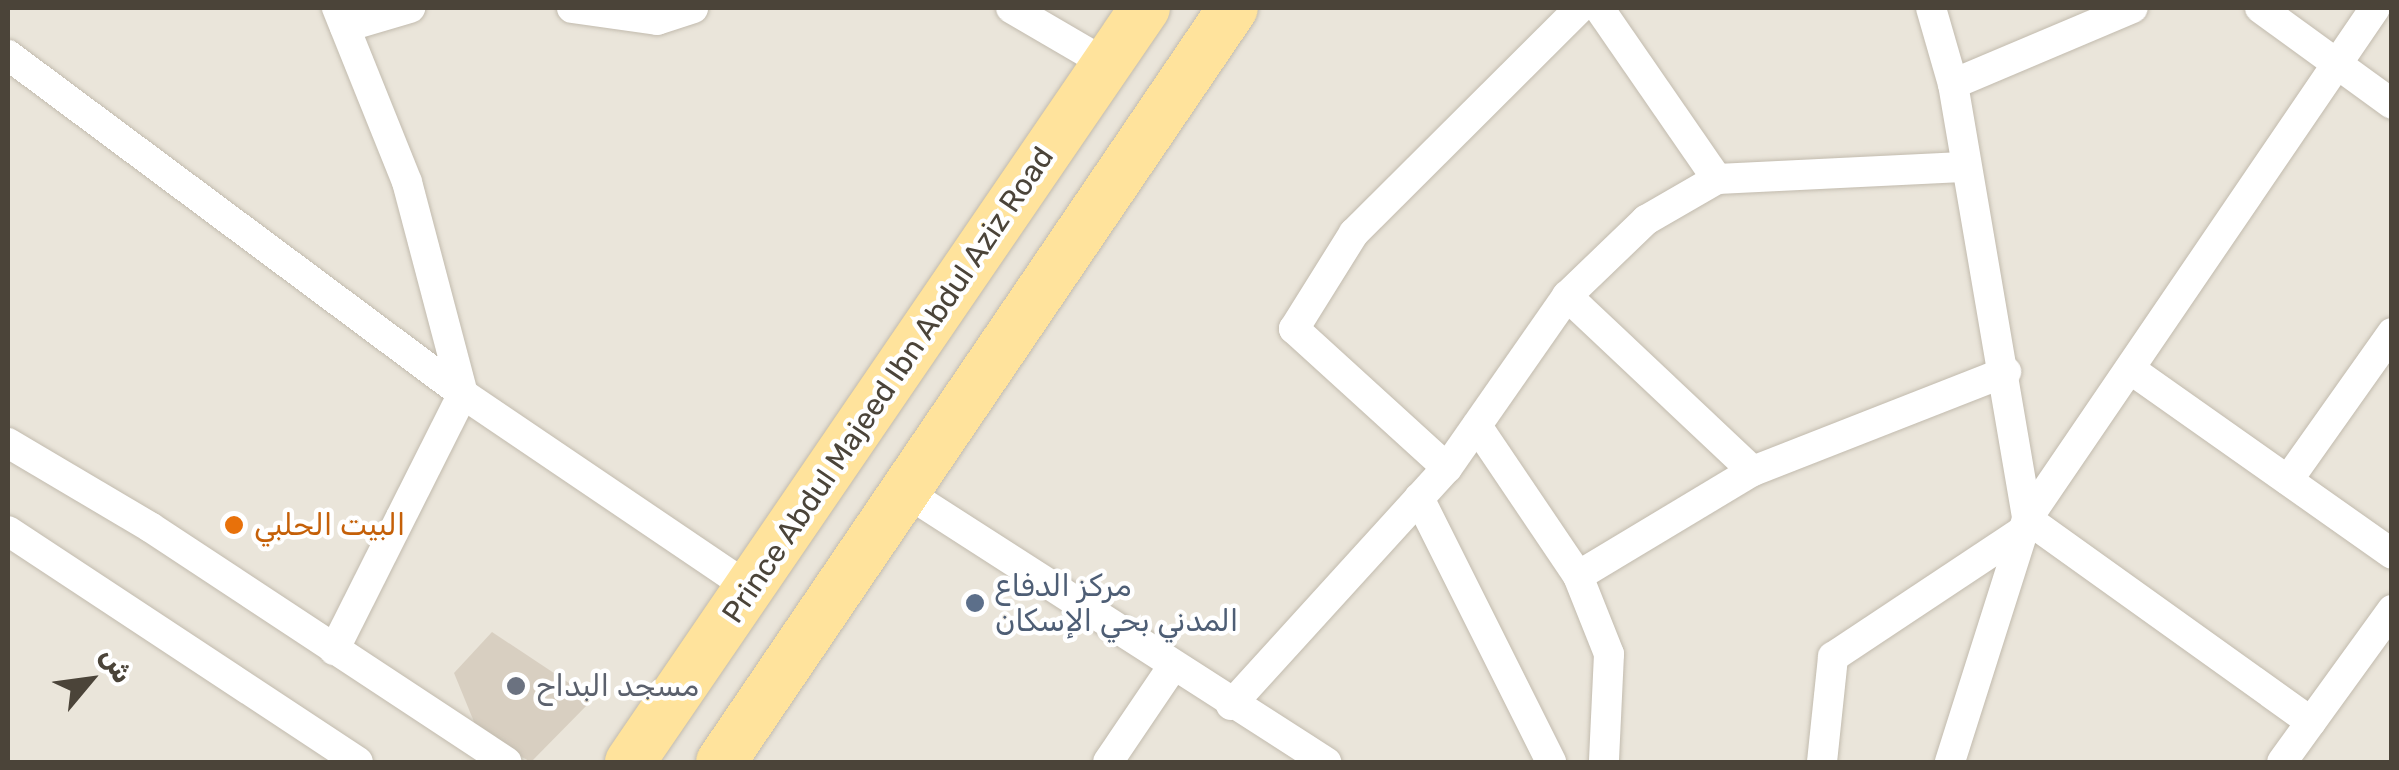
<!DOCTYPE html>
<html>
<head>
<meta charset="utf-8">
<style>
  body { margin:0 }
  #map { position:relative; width:2399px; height:770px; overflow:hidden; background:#f6f3ec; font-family:Rubik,"Noto Sans Arabic",sans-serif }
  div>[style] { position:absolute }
  .residential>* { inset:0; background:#eae5da }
  .building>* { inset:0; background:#d8cfc1 }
  .roads { filter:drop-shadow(0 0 2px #c2bbae) drop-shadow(0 0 2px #c2bbae) }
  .minor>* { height:30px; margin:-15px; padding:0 15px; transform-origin:15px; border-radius:15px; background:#fff }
  .primary>* { height:50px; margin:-25px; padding:0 25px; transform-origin:25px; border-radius:25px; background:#ffe39c }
  .dots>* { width:28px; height:28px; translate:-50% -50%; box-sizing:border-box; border:5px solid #fff; border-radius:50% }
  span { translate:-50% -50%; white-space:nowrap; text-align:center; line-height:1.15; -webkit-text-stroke:9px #fff; paint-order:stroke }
  .street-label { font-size:30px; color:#4b4439 }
  .food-label { font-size:30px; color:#c56008 }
  .left { translate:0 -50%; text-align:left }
  .service-label { font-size:30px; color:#4e5e75 }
  .worship-label { font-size:30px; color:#5b616d }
  .frame { position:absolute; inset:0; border:10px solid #4b4439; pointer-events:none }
  .north { position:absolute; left:40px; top:630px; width:100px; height:100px; -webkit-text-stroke:8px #fff; paint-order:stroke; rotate:61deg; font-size:28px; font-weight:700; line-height:40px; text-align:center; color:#4b4439 }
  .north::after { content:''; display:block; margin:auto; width:35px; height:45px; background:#4b4439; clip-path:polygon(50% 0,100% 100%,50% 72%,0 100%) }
</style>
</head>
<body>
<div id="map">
  <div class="residential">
    <div style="clip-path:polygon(8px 8px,2391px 8px,2391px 762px,8px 762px)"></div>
  </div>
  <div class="building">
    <div style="clip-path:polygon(492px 632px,593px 699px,531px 762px,479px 734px,454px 673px)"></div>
  </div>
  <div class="roads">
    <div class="minor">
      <div style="left:572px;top:8px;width:86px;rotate:8deg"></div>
      <div style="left:657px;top:20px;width:38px;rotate:-18deg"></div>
      <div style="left:1011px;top:8px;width:111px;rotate:30.3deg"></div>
      <div style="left:1599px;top:8px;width:208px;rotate:55.4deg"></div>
      <div style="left:1931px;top:8px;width:79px;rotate:73.9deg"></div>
      <div style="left:1953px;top:84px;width:441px;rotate:80.3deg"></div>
      <div style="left:2027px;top:519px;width:255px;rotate:107.6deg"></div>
      <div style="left:2260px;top:8px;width:163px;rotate:36deg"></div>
      <div style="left:345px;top:27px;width:68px;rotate:-16.3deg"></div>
      <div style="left:8px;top:55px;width:567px;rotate:36.69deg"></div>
      <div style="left:463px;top:394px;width:346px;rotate:34.1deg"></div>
      <div style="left:1953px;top:84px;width:195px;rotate:-22.9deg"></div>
      <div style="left:1567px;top:296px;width:255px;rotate:43.3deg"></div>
      <div style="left:2130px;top:369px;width:321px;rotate:35.2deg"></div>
      <div style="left:1477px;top:426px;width:181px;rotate:56deg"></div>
      <div style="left:1578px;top:576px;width:84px;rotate:68.3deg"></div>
      <div style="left:1609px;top:654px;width:108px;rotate:92.7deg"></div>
      <div style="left:8px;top:443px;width:165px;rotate:30.6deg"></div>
      <div style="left:150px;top:527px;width:427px;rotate:33.4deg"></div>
      <div style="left:1447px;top:468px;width:207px;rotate:-137.7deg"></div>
      <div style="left:1294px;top:329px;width:113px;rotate:-58deg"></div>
      <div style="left:1354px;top:233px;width:319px;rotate:-44.9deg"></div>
      <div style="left:2288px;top:480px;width:180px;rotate:-54.7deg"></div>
      <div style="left:904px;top:491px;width:502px;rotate:32.71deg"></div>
      <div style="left:1419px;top:498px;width:295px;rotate:63.4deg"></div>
      <div style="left:8px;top:531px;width:419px;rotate:33.4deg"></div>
      <div style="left:1578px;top:576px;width:204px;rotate:-31deg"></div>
      <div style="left:1753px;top:471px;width:272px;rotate:-21.4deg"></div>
      <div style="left:334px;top:650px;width:287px;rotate:-63.3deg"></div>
      <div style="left:463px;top:394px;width:219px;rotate:-104.8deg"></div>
      <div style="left:407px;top:182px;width:188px;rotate:-111.9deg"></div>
      <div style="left:1231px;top:705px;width:321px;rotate:-47.7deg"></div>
      <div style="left:1447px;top:468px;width:210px;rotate:-55.1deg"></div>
      <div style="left:1567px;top:296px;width:110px;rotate:-43.9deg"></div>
      <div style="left:1646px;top:220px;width:82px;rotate:-30deg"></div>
      <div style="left:1717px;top:179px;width:246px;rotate:-2.8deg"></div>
      <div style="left:2311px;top:722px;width:349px;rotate:-144.4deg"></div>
      <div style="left:2027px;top:519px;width:618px;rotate:-55.74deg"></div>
      <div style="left:1108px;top:762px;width:116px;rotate:-55.9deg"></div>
      <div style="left:1822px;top:762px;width:106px;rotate:-84deg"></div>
      <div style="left:1833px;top:657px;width:229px;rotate:-33.6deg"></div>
      <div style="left:2282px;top:762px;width:188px;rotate:-54.1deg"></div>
    </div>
    <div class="primary">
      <div style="left:630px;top:762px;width:913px;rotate:-55.67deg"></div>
      <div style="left:721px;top:762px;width:911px;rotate:-55.82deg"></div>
    </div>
  </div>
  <div class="dots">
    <div style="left:234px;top:525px;background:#e8710a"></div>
    <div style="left:975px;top:603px;background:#5c6f8a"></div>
    <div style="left:516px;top:686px;background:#6b7280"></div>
  </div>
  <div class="street-label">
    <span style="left:888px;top:385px;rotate:-56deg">Prince Abdul Majeed Ibn Abdul Aziz Road</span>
  </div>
  <div class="food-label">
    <span class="left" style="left:254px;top:525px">البيت الحلبي</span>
  </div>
  <div class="service-label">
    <span class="left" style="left:995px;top:603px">مركز الدفاع<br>المدني بحي الإسكان</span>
  </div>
  <div class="worship-label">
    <span class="left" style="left:536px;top:686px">مسجد البداح</span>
  </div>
  <div class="frame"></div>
  <div class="north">ش</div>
</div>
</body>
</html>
